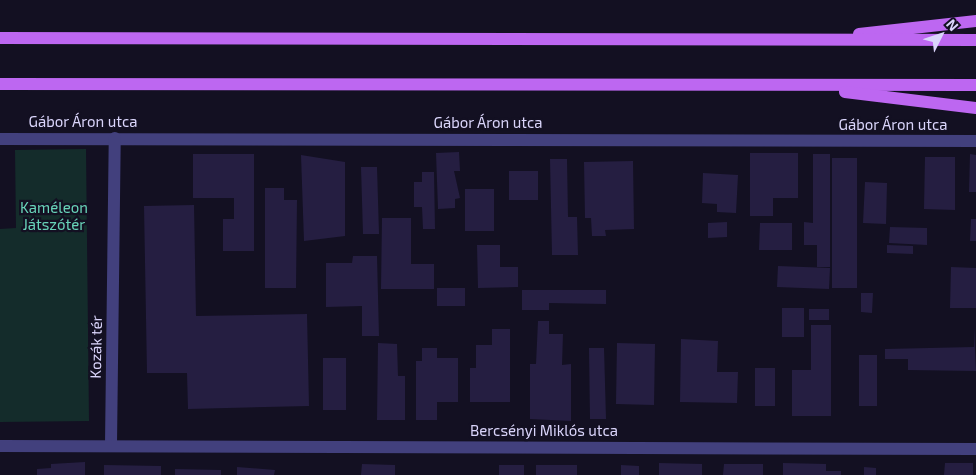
<!DOCTYPE html>
<html>
<head>
<meta charset="utf-8">
<style>
  body { margin:0 }
  #map { position:relative; width:976px; height:475px; overflow:hidden; background:#131022; font-family:"Exo 2",sans-serif }
  div>[style] { position:absolute }
  .green>* { inset:0; background:#142c2b }
  .building>* { inset:0; background:#251e41 }
  .minor>* { height:12px; margin:-6px; padding:0 6px; transform-origin:6px; border-radius:6px; background:#42407d }
  .major>* { height:12px; margin:-6px; padding:0 6px; transform-origin:6px; border-radius:6px; background:#bd67f1 }
  span { translate:-50% -50%; white-space:nowrap; text-align:center; line-height:1.15; -webkit-text-stroke:4.5px #131022; paint-order:stroke }
  .street-label { font-size:15px; color:#dad5fb }
  .park-label { font-size:15px; color:#68d4b9 }
  .north { position:absolute; left:916px; top:10px; width:50px; height:50px; -webkit-text-stroke:4px #131022; paint-order:stroke; rotate:49deg; font-size:14px; font-weight:700; line-height:20px; text-align:center; color:#dad5fb }
  .north::after { content:''; display:block; margin:auto; width:18px; height:22px; background:#dad5fb; clip-path:polygon(50% 0,100% 100%,50% 72%,0 100%) }
</style>
</head>
<body>
<div id="map">
  <div class="green">
    <div style="clip-path:polygon(86px 149px,89px 421px,0 422px,0 229px,16px 228px,15px 150px)"></div>
  </div>
  <div class="building">
    <div style="clip-path:polygon(459px 152px,460px 171px,454px 171px,460px 198px,455px 199px,455px 208px,438px 209px,436px 153px)"></div>
    <div style="clip-path:polygon(750px 153px,798px 153px,798px 198px,773px 198px,773px 216px,750px 216px)"></div>
    <div style="clip-path:polygon(193px 154px,254px 154px,254px 251px,223px 251px,223px 219px,234px 219px,234px 198px,193px 198px)"></div>
    <div style="clip-path:polygon(813px 154px,830px 154px,830px 267px,817px 267px,817px 245px,804px 245px,804px 222px,813px 223px)"></div>
    <div style="clip-path:polygon(970px 154px,976px 155px,976px 192px,969px 192px)"></div>
    <div style="clip-path:polygon(301px 155px,345px 162px,345px 236px,304px 241px)"></div>
    <div style="clip-path:polygon(925px 157px,955px 157px,955px 210px,924px 209px)"></div>
    <div style="clip-path:polygon(832px 158px,857px 158px,857px 288px,832px 288px)"></div>
    <div style="clip-path:polygon(550px 159px,567px 159px,568px 217px,577px 217px,578px 255px,552px 255px)"></div>
    <div style="clip-path:polygon(633px 161px,634px 229px,605px 230px,606px 236px,592px 236px,591px 218px,585px 218px,584px 162px)"></div>
    <div style="clip-path:polygon(361px 167px,377px 167px,379px 234px,363px 234px)"></div>
    <div style="clip-path:polygon(509px 171px,538px 171px,538px 200px,509px 200px)"></div>
    <div style="clip-path:polygon(422px 172px,434px 172px,435px 229px,423px 229px,422px 207px,414px 207px,414px 182px,422px 182px)"></div>
    <div style="clip-path:polygon(703px 173px,738px 175px,736px 213px,717px 212px,717px 204px,702px 203px)"></div>
    <div style="clip-path:polygon(865px 182px,887px 183px,886px 224px,863px 223px)"></div>
    <div style="clip-path:polygon(265px 188px,284px 188px,284px 200px,297px 200px,296px 288px,265px 288px)"></div>
    <div style="clip-path:polygon(465px 189px,494px 189px,494px 231px,465px 231px)"></div>
    <div style="clip-path:polygon(194px 205px,196px 316px,307px 314px,309px 406px,188px 409px,187px 373px,147px 373px,144px 206px)"></div>
    <div style="clip-path:polygon(382px 218px,411px 218px,411px 264px,434px 264px,434px 289px,381px 289px)"></div>
    <div style="clip-path:polygon(971px 219px,976px 219px,976px 241px,970px 241px)"></div>
    <div style="clip-path:polygon(727px 222px,727px 237px,708px 238px,708px 223px)"></div>
    <div style="clip-path:polygon(760px 223px,792px 223px,792px 250px,759px 250px)"></div>
    <div style="clip-path:polygon(890px 227px,927px 228px,927px 245px,889px 243px)"></div>
    <div style="clip-path:polygon(477px 245px,500px 245px,500px 267px,518px 267px,518px 287px,478px 288px)"></div>
    <div style="clip-path:polygon(887px 245px,913px 246px,913px 254px,887px 253px)"></div>
    <div style="clip-path:polygon(353px 256px,377px 256px,379px 336px,362px 336px,362px 306px,326px 307px,326px 263px,352px 263px)"></div>
    <div style="clip-path:polygon(778px 266px,830px 268px,829px 289px,777px 287px)"></div>
    <div style="clip-path:polygon(951px 267px,976px 268px,976px 308px,950px 308px)"></div>
    <div style="clip-path:polygon(437px 288px,465px 288px,465px 306px,437px 306px)"></div>
    <div style="clip-path:polygon(522px 290px,606px 290px,606px 304px,549px 303px,549px 310px,522px 310px)"></div>
    <div style="clip-path:polygon(861px 293px,873px 293px,872px 313px,861px 312px)"></div>
    <div style="clip-path:polygon(782px 308px,804px 308px,804px 337px,782px 337px)"></div>
    <div style="clip-path:polygon(809px 309px,829px 309px,829px 320px,809px 320px)"></div>
    <div style="clip-path:polygon(538px 321px,549px 321px,549px 334px,563px 334px,562px 365px,571px 364px,571px 421px,530px 419px,530px 364px,536px 364px)"></div>
    <div style="clip-path:polygon(811px 325px,831px 325px,831px 416px,792px 416px,792px 370px,811px 370px)"></div>
    <div style="clip-path:polygon(974px 327px,976px 371px,908px 370px,908px 359px,885px 359px,885px 349px,974px 347px)"></div>
    <div style="clip-path:polygon(492px 329px,510px 329px,510px 402px,470px 402px,470px 368px,476px 368px,476px 345px,492px 345px)"></div>
    <div style="clip-path:polygon(681px 339px,718px 341px,717px 372px,738px 372px,737px 403px,680px 402px)"></div>
    <div style="clip-path:polygon(378px 343px,397px 344px,398px 376px,405px 376px,405px 420px,377px 420px)"></div>
    <div style="clip-path:polygon(617px 343px,655px 344px,654px 405px,616px 404px)"></div>
    <div style="clip-path:polygon(422px 348px,437px 348px,437px 358px,458px 358px,458px 402px,437px 402px,437px 420px,416px 420px,416px 361px,422px 361px)"></div>
    <div style="clip-path:polygon(589px 348px,604px 348px,606px 419px,590px 419px)"></div>
    <div style="clip-path:polygon(859px 355px,877px 355px,877px 406px,859px 406px)"></div>
    <div style="clip-path:polygon(323px 358px,346px 358px,346px 410px,323px 410px)"></div>
    <div style="clip-path:polygon(755px 368px,775px 368px,775px 406px,755px 406px)"></div>
    <div style="clip-path:polygon(85px 462px,85px 475px,37px 475px,37px 469px,51px 468px,51px 464px)"></div>
    <div style="clip-path:polygon(659px 463px,702px 464px,702px 475px,659px 475px)"></div>
    <div style="clip-path:polygon(783px 463px,826px 464px,826px 471px,841px 471px,841px 475px,783px 475px)"></div>
    <div style="clip-path:polygon(945px 463px,973px 463px,973px 475px,944px 475px)"></div>
    <div style="clip-path:polygon(362px 464px,395px 465px,395px 475px,361px 475px)"></div>
    <div style="clip-path:polygon(724px 464px,763px 464px,763px 475px,723px 475px)"></div>
    <div style="clip-path:polygon(104px 465px,161px 466px,161px 475px,104px 475px)"></div>
    <div style="clip-path:polygon(499px 465px,524px 465px,524px 475px,499px 475px)"></div>
    <div style="clip-path:polygon(536px 465px,577px 465px,577px 475px,536px 475px)"></div>
    <div style="clip-path:polygon(621px 465px,639px 466px,639px 475px,621px 475px)"></div>
    <div style="clip-path:polygon(237px 467px,275px 470px,274px 475px,237px 475px)"></div>
    <div style="clip-path:polygon(864px 467px,876px 468px,876px 475px,864px 475px)"></div>
    <div style="clip-path:polygon(175px 469px,221px 470px,221px 475px,175px 475px)"></div>
  </div>
  <div class="minor">
    <div style="left:0;top:139px;width:976px;rotate:0.12deg"></div>
    <div style="left:111px;top:445px;width:307px;rotate:-89.3deg"></div>
    <div style="left:0;top:446px;width:976px;rotate:0.18deg"></div>
  </div>
  <div class="major">
    <div style="left:859px;top:34px;width:118px;rotate:-6.3deg"></div>
    <div style="left:0;top:38px;width:976px;rotate:0.12deg"></div>
    <div style="left:0;top:84px;width:976px;rotate:0.06deg"></div>
    <div style="left:845px;top:92px;width:132px;rotate:7deg"></div>
  </div>
  <div class="street-label">
    <span style="left:83px;top:122px">Gábor Áron utca</span>
    <span style="left:488px;top:123px">Gábor Áron utca</span>
    <span style="left:893px;top:125px">Gábor Áron utca</span>
    <span style="left:96px;top:347px;rotate:-89deg">Kozák tér</span>
    <span style="left:544px;top:431px">Bercsényi Miklós utca</span>
  </div>
  <div class="park-label">
    <span style="left:54px;top:216px">Kaméleon<br>Játszótér</span>
  </div>
  <div class="north">N</div>
</div>
</body>
</html>
